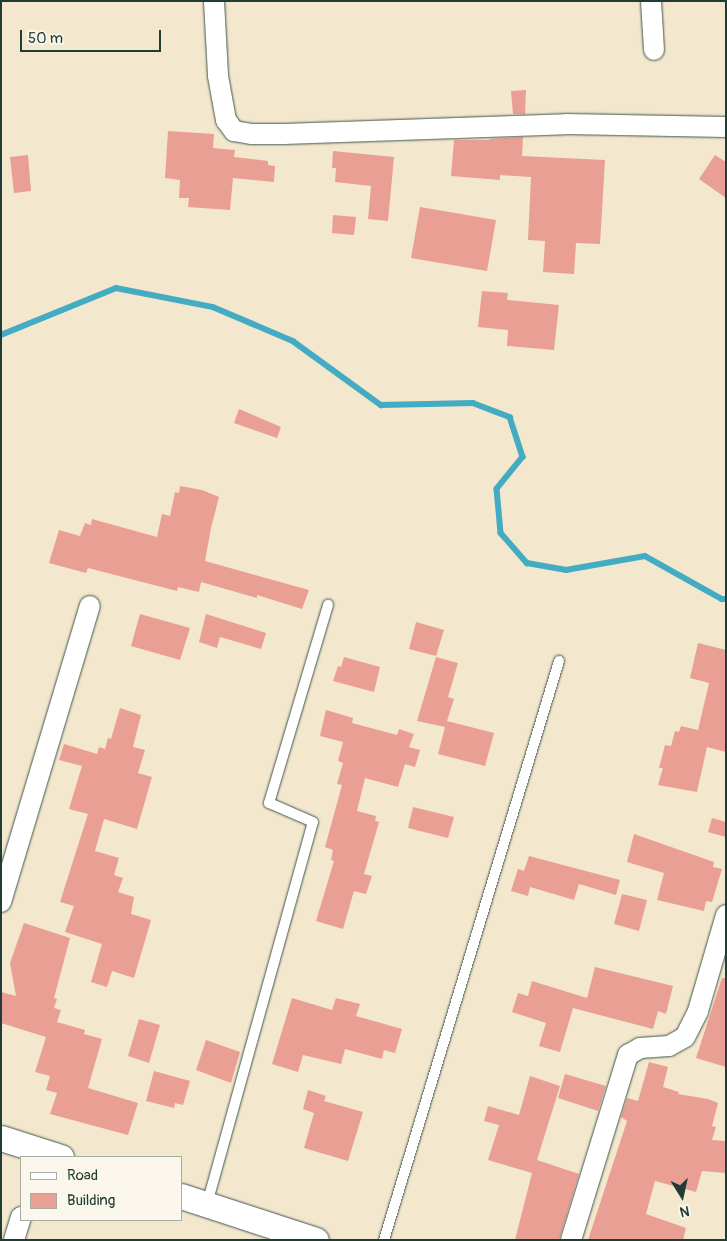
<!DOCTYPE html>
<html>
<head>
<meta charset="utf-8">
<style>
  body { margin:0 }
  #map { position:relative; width:727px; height:1241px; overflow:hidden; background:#f3e7cd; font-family:Pangolin,sans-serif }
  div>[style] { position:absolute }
  .stream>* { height:5.5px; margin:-2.75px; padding:0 2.75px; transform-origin:2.75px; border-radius:2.75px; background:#43acc3 }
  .building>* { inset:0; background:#ea9f95 }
  .roads { filter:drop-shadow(0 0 1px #3f564b) drop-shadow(0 0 1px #3f564b) }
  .service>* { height:10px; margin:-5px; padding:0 5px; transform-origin:5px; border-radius:5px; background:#fff }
  .minor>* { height:20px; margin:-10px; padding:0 10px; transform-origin:10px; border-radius:10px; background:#fff }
  .tertiary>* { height:25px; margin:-12.5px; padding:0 12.5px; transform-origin:12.5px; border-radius:12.5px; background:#fff }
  span { translate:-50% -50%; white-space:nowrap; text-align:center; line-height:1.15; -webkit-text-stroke:5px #fbf7ec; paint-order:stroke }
  .frame { position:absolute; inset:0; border:2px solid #1f3d34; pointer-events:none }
  .legend { position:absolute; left:20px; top:1156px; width:162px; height:65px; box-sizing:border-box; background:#fbf7ec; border:1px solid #a3ada2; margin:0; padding:6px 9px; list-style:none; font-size:15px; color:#1f3d34 }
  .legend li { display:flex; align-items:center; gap:10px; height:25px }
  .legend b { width:25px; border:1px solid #a3ada2 }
  .north { position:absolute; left:657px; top:1171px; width:50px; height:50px; -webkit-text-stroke:4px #fbf7ec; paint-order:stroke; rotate:170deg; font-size:14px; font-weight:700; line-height:20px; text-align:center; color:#1f3d34 }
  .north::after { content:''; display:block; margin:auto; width:18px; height:22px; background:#1f3d34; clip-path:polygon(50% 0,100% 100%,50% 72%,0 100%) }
  .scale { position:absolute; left:20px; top:30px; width:141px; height:22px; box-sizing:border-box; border:2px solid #1f3d34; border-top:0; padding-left:6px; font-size:15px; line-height:18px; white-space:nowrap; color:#1f3d34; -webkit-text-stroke:4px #fbf7ec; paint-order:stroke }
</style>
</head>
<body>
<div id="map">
  <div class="stream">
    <div style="left:1px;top:335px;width:124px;rotate:-22.2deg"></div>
    <div style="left:116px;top:288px;width:99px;rotate:11.1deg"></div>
    <div style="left:213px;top:307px;width:87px;rotate:23deg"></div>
    <div style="left:293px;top:341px;width:109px;rotate:36deg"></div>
    <div style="left:381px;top:405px;width:92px;rotate:-1.2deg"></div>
    <div style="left:473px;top:403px;width:40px;rotate:21deg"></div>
    <div style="left:510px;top:417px;width:42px;rotate:72deg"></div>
    <div style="left:523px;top:457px;width:41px;rotate:129.1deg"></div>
    <div style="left:497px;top:489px;width:44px;rotate:84.8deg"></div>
    <div style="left:501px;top:533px;width:40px;rotate:49deg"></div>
    <div style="left:527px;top:563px;width:40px;rotate:10deg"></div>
    <div style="left:566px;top:570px;width:80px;rotate:-10deg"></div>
    <div style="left:645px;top:556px;width:88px;rotate:29.2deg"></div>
    <div style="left:722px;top:599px;width:4px"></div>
  </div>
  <div class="building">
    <div style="clip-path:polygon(526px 90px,525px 114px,513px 114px,511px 91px)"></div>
    <div style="clip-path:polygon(168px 131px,214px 134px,213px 148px,235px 150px,234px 157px,268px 161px,268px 165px,275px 166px,274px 182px,233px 178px,230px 210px,188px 207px,189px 198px,179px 198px,180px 180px,165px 178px)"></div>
    <div style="clip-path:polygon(523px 137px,522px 156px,605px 160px,600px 244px,576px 243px,574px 274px,543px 272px,545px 241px,528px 240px,531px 177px,500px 175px,500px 180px,451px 176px,454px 140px,489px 140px,490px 139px)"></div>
    <div style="clip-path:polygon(333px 151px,394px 157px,388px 221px,368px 219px,371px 186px,335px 182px,336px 168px,332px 168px)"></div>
    <div style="clip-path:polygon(28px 155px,31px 191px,14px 193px,10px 157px)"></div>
    <div style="clip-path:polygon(715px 155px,726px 162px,726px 198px,699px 179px)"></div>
    <div style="clip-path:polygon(420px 207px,496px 220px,487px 271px,411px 258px)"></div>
    <div style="clip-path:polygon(333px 215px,356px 217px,354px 235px,332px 233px)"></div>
    <div style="clip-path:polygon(482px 291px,508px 293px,507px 300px,559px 305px,554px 350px,507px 346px,508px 330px,478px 327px)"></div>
    <div style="clip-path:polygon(239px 409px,281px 427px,277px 438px,234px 423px)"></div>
    <div style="clip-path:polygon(180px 486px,202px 490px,219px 497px,211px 528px,205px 561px,309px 590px,302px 609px,257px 595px,257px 598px,201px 582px,199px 592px,178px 587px,177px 591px,88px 568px,86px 573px,49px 563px,59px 530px,80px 536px,85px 523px,91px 525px,92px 519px,157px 537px,162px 514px,170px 516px,175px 492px,179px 493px)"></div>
    <div style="clip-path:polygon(140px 614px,190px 628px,180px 660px,131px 646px)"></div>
    <div style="clip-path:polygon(206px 614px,266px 633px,261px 649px,220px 637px,217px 648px,199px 642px)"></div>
    <div style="clip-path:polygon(416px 622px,444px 630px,436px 656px,409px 649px)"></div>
    <div style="clip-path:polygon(698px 643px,726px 650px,726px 752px,707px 747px,697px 792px,658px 785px,663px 768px,659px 768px,665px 745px,671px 746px,675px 731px,679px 732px,681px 726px,698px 730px,709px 683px,690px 678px)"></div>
    <div style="clip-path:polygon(344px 657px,380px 667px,374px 692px,333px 681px,338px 666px,341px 667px)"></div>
    <div style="clip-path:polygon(436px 657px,458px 663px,448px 697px,454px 699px,447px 721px,494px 733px,485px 766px,438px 754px,445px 727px,417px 721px)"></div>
    <div style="clip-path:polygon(120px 708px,141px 715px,133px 747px,145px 750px,138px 773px,152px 777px,137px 829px,104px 819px,95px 851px,119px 858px,114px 875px,123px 878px,118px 892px,134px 897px,131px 914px,151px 920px,134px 978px,112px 971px,107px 987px,91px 982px,102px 944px,65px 932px,74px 906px,60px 902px,88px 814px,69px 809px,82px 766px,59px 760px,64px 744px,97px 754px,99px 747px,105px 749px,108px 738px,111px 739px)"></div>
    <div style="clip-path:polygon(326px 710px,353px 718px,352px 723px,397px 735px,399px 729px,414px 734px,409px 747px,420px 750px,415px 767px,405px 764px,398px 787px,365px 778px,357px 811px,376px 816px,375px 821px,379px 822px,364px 874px,372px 876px,366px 894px,354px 891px,343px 929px,316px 921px,334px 861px,331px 860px,333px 850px,325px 847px,342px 785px,337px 784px,343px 763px,338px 761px,343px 742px,320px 736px)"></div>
    <div style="clip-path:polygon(413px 807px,454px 817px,448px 838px,408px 828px)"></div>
    <div style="clip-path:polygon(712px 818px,726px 822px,726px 837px,708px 832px)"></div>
    <div style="clip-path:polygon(634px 834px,714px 862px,713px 867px,722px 869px,712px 902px,706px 901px,704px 911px,657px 900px,664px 873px,627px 862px)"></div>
    <div style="clip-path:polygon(529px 856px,620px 880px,616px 895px,579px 884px,574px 900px,530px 887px,528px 896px,511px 891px,518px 869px,524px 871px)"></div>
    <div style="clip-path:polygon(622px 894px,647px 900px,639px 931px,614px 924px)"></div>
    <div style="clip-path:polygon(24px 923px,70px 938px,54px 998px,57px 999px,54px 1008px,61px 1010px,57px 1022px,85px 1030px,84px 1034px,102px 1039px,88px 1088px,138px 1103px,128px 1135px,50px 1114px,57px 1093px,46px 1090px,50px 1076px,35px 1072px,46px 1037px,1px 1023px,1px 992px,16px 996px,10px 963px)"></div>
    <div style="clip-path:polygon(595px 967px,673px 986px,666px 1014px,658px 1011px,653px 1029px,573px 1008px,560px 1052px,539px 1046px,546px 1023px,512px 1012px,518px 993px,528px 996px,532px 981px,587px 998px)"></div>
    <div style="clip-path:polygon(722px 978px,726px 978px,726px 1067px,696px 1058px)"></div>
    <div style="clip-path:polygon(292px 998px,332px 1010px,336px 998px,360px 1004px,356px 1016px,402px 1029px,395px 1053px,384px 1050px,382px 1059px,345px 1049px,341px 1064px,303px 1055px,298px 1072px,272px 1064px)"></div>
    <div style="clip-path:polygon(139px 1019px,160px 1025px,149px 1063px,128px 1056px)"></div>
    <div style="clip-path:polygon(206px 1040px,240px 1052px,231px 1083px,196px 1070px)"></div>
    <div style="clip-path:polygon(649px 1062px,668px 1067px,663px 1087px,679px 1092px,678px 1094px,708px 1099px,718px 1103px,712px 1126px,716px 1127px,712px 1140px,726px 1141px,726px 1173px,702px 1171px,696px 1192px,655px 1181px,646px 1214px,686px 1228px,683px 1240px,588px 1240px,627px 1121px,621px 1117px,627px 1098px,638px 1101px)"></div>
    <div style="clip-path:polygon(154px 1071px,190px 1081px,183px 1105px,175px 1103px,174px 1108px,146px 1101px)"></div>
    <div style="clip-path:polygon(565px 1074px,606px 1086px,598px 1111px,558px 1098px)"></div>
    <div style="clip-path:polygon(530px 1076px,560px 1086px,537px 1160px,579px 1174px,559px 1240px,515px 1240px,532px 1173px,488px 1160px,499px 1125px,484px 1121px,488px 1106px,519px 1115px)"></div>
    <div style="clip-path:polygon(308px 1090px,326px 1096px,324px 1101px,363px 1112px,348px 1161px,304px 1148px,314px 1113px,303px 1109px)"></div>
  </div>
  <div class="roads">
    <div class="service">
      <div style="left:207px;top:1204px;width:396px;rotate:-74.5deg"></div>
      <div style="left:313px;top:822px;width:48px;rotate:-156.6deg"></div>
      <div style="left:269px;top:803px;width:207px;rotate:-73.4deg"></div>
      <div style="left:384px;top:1240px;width:605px;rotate:-73.18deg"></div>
    </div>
    <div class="minor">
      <div style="left:214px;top:1px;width:75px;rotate:86.9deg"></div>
      <div style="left:218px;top:76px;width:45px;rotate:79.7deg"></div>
      <div style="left:226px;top:120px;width:14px;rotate:54deg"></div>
      <div style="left:234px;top:131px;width:17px;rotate:10deg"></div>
      <div style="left:251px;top:134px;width:33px"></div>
      <div style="left:284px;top:134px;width:282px;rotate:-2deg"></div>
      <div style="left:566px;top:124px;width:160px;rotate:1.1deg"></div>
      <div style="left:651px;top:1px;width:49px;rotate:86.5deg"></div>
      <div style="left:1px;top:902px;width:309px;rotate:-73.3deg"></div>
      <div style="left:14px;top:1240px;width:24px;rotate:-73deg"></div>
      <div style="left:571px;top:1240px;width:194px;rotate:-72.9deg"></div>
      <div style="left:628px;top:1055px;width:14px;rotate:-30deg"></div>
      <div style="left:640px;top:1048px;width:29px;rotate:-4deg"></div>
      <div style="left:669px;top:1046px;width:18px;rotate:-29deg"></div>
      <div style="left:685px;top:1037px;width:29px;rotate:-63deg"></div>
      <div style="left:698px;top:1011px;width:100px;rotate:-73.7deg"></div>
    </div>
    <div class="tertiary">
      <div style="left:1px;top:1138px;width:63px;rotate:17.6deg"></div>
      <div style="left:181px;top:1196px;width:142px;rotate:18.1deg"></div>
    </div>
  </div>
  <div class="frame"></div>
  <ul class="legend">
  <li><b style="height:6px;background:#fff"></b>Road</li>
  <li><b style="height:14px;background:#ea9f95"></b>Building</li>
  </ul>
  <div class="north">N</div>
  <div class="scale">50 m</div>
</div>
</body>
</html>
